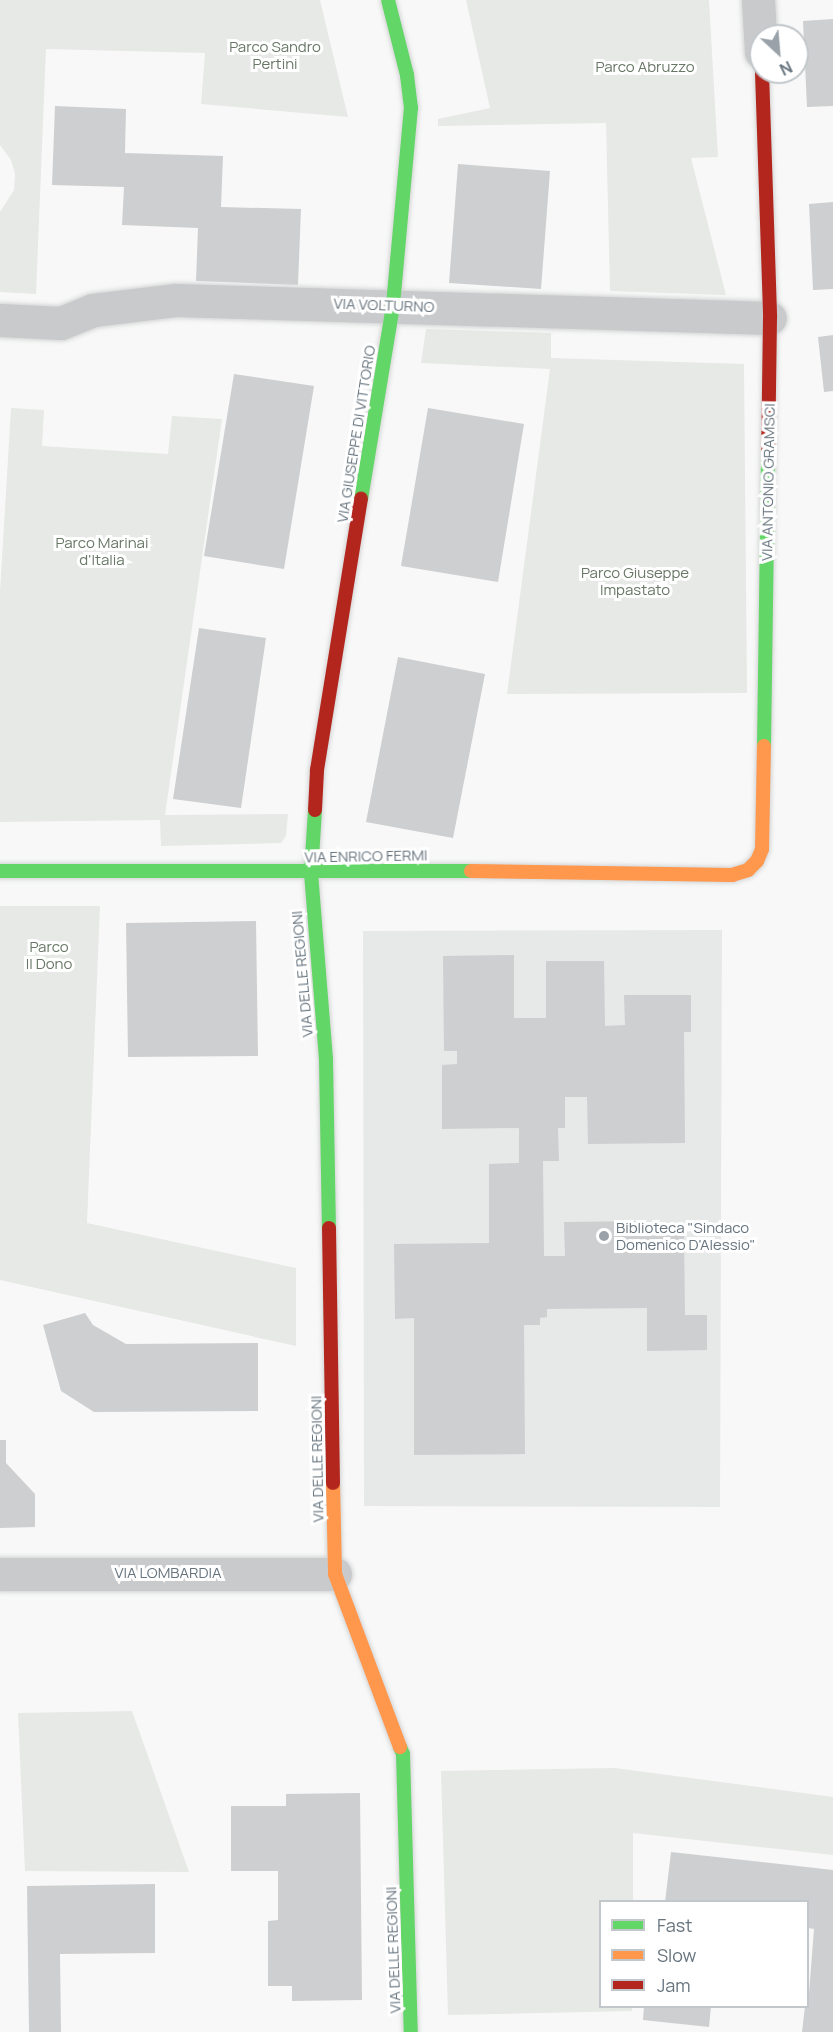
<!DOCTYPE html>
<html>
<head>
<meta charset="utf-8">
<style>
  body { margin:0 }
  #map { position:relative; width:833px; height:2032px; overflow:hidden; background:#f8f8f8; font-family:Manrope,sans-serif }
  div>[style] { position:absolute }
  .built>* { inset:0; background:#e7e8e8 }
  .green>* { inset:0; background:#e7e9e6 }
  .building>* { inset:0; background:#cecfd0 }
  .roads { filter:drop-shadow(0 0 2px #d4d5d5) drop-shadow(0 0 2px #d4d5d5) }
  .street>* { height:33px; margin:-16.5px; padding:0 16.5px; transform-origin:16.5px; border-radius:16.5px; background:#c9cacc }
  .fast>* { height:14px; margin:-7px; padding:0 7px; transform-origin:7px; border-radius:7px; background:#63d668 }
  .slow>* { height:14px; margin:-7px; padding:0 7px; transform-origin:7px; border-radius:7px; background:#ff974d }
  .jam>* { height:14px; margin:-7px; padding:0 7px; transform-origin:7px; border-radius:7px; background:#b3261e }
  .dots>* { width:16px; height:16px; translate:-50% -50%; box-sizing:border-box; border:3px solid #fff; border-radius:50% }
  span { translate:-50% -50%; white-space:nowrap; text-align:center; line-height:1.15; -webkit-text-stroke:6px #fff; paint-order:stroke }
  .park-label { font-size:15px; color:#687766 }
  .street-label { font-size:15px; color:#67747e }
  .poi-label { font-size:15px; color:#67747e }
  .left { translate:0 -50%; text-align:left }
  .legend { position:absolute; left:599px; top:1900px; width:210px; height:108px; box-sizing:border-box; background:#fff; border:2px solid #c2c7cb; margin:0; padding:8px 10px; list-style:none; font-size:18px; color:#67747e }
  .legend li { display:flex; align-items:center; gap:12px; height:30px }
  .legend b { width:30px; border:2px solid #c2c7cb }
  .north { position:absolute; left:749px; top:24px; width:60px; height:60px; box-sizing:border-box; background:#fff; border:2px solid #c2c7cb; border-radius:50%; rotate:154deg; font-size:16px; font-weight:700; line-height:24px; text-align:center; color:#67747e }
  .north::after { content:''; display:block; margin:auto; width:21px; height:27px; background:#9aa2a9; clip-path:polygon(50% 0,100% 100%,50% 72%,0 100%) }
</style>
</head>
<body>
<div id="map">
  <div class="built">
    <div style="clip-path:polygon(722px 930px,720px 1507px,364px 1506px,363px 931px)"></div>
  </div>
  <div class="green">
    <div style="clip-path:polygon(0 0,320px 0,348px 117px,201px 104px,205px 53px,46px 49px,36px 294px,0 292px,0 212px,14px 190px,15px 174px,11px 160px,0 145px)"></div>
    <div style="clip-path:polygon(466px 0,709px 0,718px 157px,691px 158px,726px 295px,610px 291px,606px 123px,438px 126px,438px 119px,490px 108px)"></div>
    <div style="clip-path:polygon(426px 329px,551px 333px,551px 358px,744px 364px,747px 693px,507px 694px,550px 369px,421px 363px)"></div>
    <div style="clip-path:polygon(11px 408px,44px 410px,42px 446px,168px 454px,172px 416px,222px 419px,165px 815px,288px 814px,286px 836px,281px 843px,161px 846px,160px 820px,0 822px,0 592px)"></div>
    <div style="clip-path:polygon(0 906px,100px 906px,87px 1223px,296px 1268px,296px 1346px,0 1280px)"></div>
    <div style="clip-path:polygon(132px 1711px,189px 1872px,25px 1871px,18px 1713px)"></div>
    <div style="clip-path:polygon(615px 1768px,833px 1797px,833px 1855px,633px 1833px,633px 1901px,600px 1902px,600px 2006px,632px 2007px,632px 2011px,448px 2015px,441px 1771px)"></div>
  </div>
  <div class="building">
    <div style="clip-path:polygon(833px 19px,833px 106px,807px 107px,803px 21px)"></div>
    <div style="clip-path:polygon(55px 106px,126px 109px,125px 153px,223px 156px,221px 207px,301px 209px,298px 285px,196px 281px,198px 228px,122px 225px,124px 187px,52px 185px)"></div>
    <div style="clip-path:polygon(458px 164px,550px 171px,541px 289px,449px 283px)"></div>
    <div style="clip-path:polygon(833px 202px,833px 289px,813px 290px,809px 204px)"></div>
    <div style="clip-path:polygon(833px 335px,833px 391px,824px 392px,818px 337px)"></div>
    <div style="clip-path:polygon(234px 374px,314px 386px,284px 569px,204px 556px)"></div>
    <div style="clip-path:polygon(428px 408px,524px 424px,498px 582px,401px 566px)"></div>
    <div style="clip-path:polygon(199px 628px,266px 638px,241px 808px,173px 799px)"></div>
    <div style="clip-path:polygon(398px 657px,485px 674px,453px 838px,366px 822px)"></div>
    <div style="clip-path:polygon(256px 921px,258px 1056px,128px 1057px,126px 923px)"></div>
    <div style="clip-path:polygon(514px 955px,514px 1018px,546px 1018px,546px 961px,604px 961px,605px 1026px,625px 1025px,624px 995px,691px 995px,691px 1032px,684px 1032px,685px 1143px,588px 1144px,587px 1097px,565px 1097px,565px 1128px,558px 1128px,559px 1161px,543px 1161px,544px 1256px,565px 1256px,564px 1222px,645px 1221px,645px 1236px,684px 1235px,685px 1315px,707px 1315px,707px 1350px,647px 1351px,647px 1308px,547px 1309px,547px 1317px,540px 1318px,540px 1325px,524px 1325px,525px 1454px,414px 1455px,414px 1318px,395px 1319px,394px 1244px,489px 1243px,489px 1164px,519px 1163px,519px 1128px,442px 1129px,442px 1065px,457px 1064px,457px 1051px,444px 1051px,443px 956px)"></div>
    <div style="clip-path:polygon(85px 1313px,93px 1325px,126px 1344px,258px 1343px,258px 1411px,94px 1412px,61px 1391px,43px 1325px)"></div>
    <div style="clip-path:polygon(0 1440px,6px 1440px,6px 1463px,35px 1494px,35px 1527px,0 1528px)"></div>
    <div style="clip-path:polygon(360px 1793px,362px 2000px,292px 2001px,292px 1986px,268px 1986px,268px 1921px,278px 1920px,278px 1871px,231px 1871px,231px 1806px,286px 1806px,286px 1794px)"></div>
    <div style="clip-path:polygon(671px 1852px,833px 1870px,833px 2032px,802px 2032px,805px 2006px,808px 2006px,814px 1929px,808px 1928px,808px 1902px,665px 1902px)"></div>
    <div style="clip-path:polygon(155px 1884px,155px 1953px,60px 1954px,61px 2032px,29px 2032px,27px 1886px)"></div>
    <div style="clip-path:polygon(644px 2006px,711px 2006px,709px 2027px,643px 2020px)"></div>
  </div>
  <div class="roads">
    <div class="street">
      <div style="left:758px;top:0;width:52px;rotate:86.7deg"></div>
      <div style="left:0;top:320px;width:61px;rotate:2.8deg"></div>
      <div style="left:61px;top:323px;width:35px;rotate:-22deg"></div>
      <div style="left:93px;top:310px;width:84px;rotate:-6.9deg"></div>
      <div style="left:176px;top:300px;width:594px;rotate:1.74deg"></div>
      <div style="left:0;top:1574px;width:335px"></div>
    </div>
    <div class="fast">
      <div style="left:361px;top:499px;width:197px;rotate:-80.6deg"></div>
      <div style="left:393px;top:305px;width:198px;rotate:-84.8deg"></div>
      <div style="left:411px;top:108px;width:33px;rotate:-97deg"></div>
      <div style="left:407px;top:75px;width:77px;rotate:-104.2deg"></div>
      <div style="left:764px;top:746px;width:289px;rotate:-89.2deg"></div>
      <div style="left:315px;top:810px;width:63px;rotate:93.6deg"></div>
      <div style="left:311px;top:873px;width:188px;rotate:85.4deg"></div>
      <div style="left:326px;top:1060px;width:168px;rotate:89deg"></div>
      <div style="left:0;top:871px;width:471px"></div>
      <div style="left:400px;top:1747px;width:8px;rotate:67deg"></div>
      <div style="left:403px;top:1754px;width:278px;rotate:88.4deg"></div>
    </div>
    <div class="slow">
      <div style="left:471px;top:871px;width:261px;rotate:0.9deg"></div>
      <div style="left:732px;top:875px;width:17px;rotate:-17deg"></div>
      <div style="left:748px;top:870px;width:13px;rotate:-45deg"></div>
      <div style="left:757px;top:861px;width:13px;rotate:-67deg"></div>
      <div style="left:762px;top:849px;width:103px;rotate:-88.9deg"></div>
      <div style="left:333px;top:1483px;width:91px;rotate:88.7deg"></div>
      <div style="left:335px;top:1574px;width:185px;rotate:69.4deg"></div>
    </div>
    <div class="jam">
      <div style="left:762px;top:72px;width:246px;rotate:88.1deg"></div>
      <div style="left:770px;top:318px;width:139px;rotate:90.8deg"></div>
      <div style="left:315px;top:810px;width:40px;rotate:-87.1deg"></div>
      <div style="left:317px;top:770px;width:275px;rotate:-80.8deg"></div>
      <div style="left:329px;top:1228px;width:255px;rotate:89.1deg"></div>
    </div>
  </div>
  <div class="dots">
    <div style="left:604px;top:1236px;background:#9aa2a9"></div>
  </div>
  <div class="park-label">
    <span style="left:275px;top:55px">Parco Sandro<br>Pertini</span>
    <span style="left:645px;top:67px">Parco Abruzzo</span>
    <span style="left:102px;top:551px">Parco Marinai<br>d'Italia</span>
    <span style="left:635px;top:581px">Parco Giuseppe<br>Impastato</span>
    <span style="left:49px;top:955px">Parco<br>Il Dono</span>
  </div>
  <div class="street-label">
    <span style="left:384px;top:305px;rotate:2deg">VIA VOLTURNO</span>
    <span style="left:356px;top:434px;rotate:-81deg">VIA GIUSEPPE DI VITTORIO</span>
    <span style="left:768px;top:482px;rotate:-89deg">VIA ANTONIO GRAMSCI</span>
    <span style="left:366px;top:856px;rotate:-1deg">VIA ENRICO FERMI</span>
    <span style="left:302px;top:974px;rotate:-95deg">VIA DELLE REGIONI</span>
    <span style="left:317px;top:1459px;rotate:-91deg">VIA DELLE REGIONI</span>
    <span style="left:168px;top:1573px">VIA LOMBARDIA</span>
    <span style="left:393px;top:1950px;rotate:-92deg">VIA DELLE REGIONI</span>
  </div>
  <div class="poi-label">
    <span class="left" style="left:616px;top:1236px">Biblioteca "Sindaco<br>Domenico D'Alessio"</span>
  </div>
  <ul class="legend">
  <li><b style="height:8px;background:#63d668"></b>Fast</li>
  <li><b style="height:8px;background:#ff974d"></b>Slow</li>
  <li><b style="height:8px;background:#b3261e"></b>Jam</li>
  </ul>
  <div class="north">N</div>
</div>
</body>
</html>
